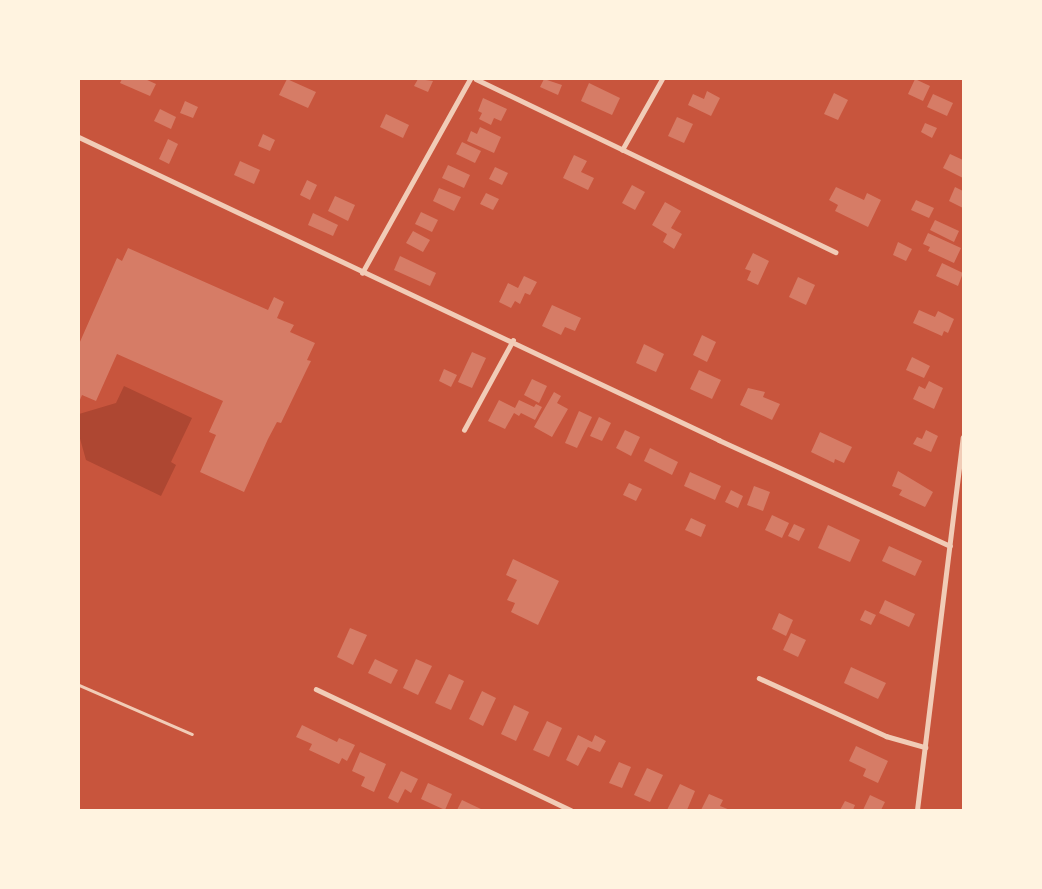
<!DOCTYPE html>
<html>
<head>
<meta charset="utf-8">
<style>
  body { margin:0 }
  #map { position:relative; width:1042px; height:889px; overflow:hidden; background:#c8553d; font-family:Barlow,sans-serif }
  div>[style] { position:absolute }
  .green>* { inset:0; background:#ae4732 }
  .building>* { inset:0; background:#d67c66 }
  .service>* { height:2.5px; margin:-1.25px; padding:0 1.25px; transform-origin:1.25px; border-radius:1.25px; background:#f1ccb7 }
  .minor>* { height:4.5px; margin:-2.25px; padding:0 2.25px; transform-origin:2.25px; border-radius:2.25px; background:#f1ccb7 }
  span { translate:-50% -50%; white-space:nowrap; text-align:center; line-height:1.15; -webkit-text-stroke:7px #fff3e0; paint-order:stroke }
  .frame { position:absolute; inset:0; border:80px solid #fff3e0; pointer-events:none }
</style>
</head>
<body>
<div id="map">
  <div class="green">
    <div style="clip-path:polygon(124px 386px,192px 418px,171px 462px,176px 465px,161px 496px,86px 460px,79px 435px,79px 414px,116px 403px)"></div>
  </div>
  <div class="building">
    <div style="clip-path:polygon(122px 79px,145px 79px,156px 84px,150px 96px,120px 83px)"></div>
    <div style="clip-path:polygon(287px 79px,316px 92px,308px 108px,279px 95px)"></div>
    <div style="clip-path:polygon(418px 79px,433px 81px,428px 92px,414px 86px)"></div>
    <div style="clip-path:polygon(544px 79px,562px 85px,558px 95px,540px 87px)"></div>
    <div style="clip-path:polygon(915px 79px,930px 86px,923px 101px,908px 94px)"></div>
    <div style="clip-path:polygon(589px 83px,620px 98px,612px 115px,581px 101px)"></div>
    <div style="clip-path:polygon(707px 91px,720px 98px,711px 116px,688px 105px,693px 94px,704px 99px)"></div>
    <div style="clip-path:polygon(834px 93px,848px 100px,838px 120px,824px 114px)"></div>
    <div style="clip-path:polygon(933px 94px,953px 103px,947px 116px,927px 107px)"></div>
    <div style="clip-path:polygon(483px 98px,507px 109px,501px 121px,494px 118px,491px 125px,479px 119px,482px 113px,478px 111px)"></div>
    <div style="clip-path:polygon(185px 101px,198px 107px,193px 118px,180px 113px)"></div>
    <div style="clip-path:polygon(160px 109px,176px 117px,171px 129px,154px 121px)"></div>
    <div style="clip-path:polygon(386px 114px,409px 125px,403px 138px,380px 127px)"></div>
    <div style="clip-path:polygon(677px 117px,693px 124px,684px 143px,668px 136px)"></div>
    <div style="clip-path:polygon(925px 123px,937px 128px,932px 138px,921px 132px)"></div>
    <div style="clip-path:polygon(480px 127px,501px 137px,494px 153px,467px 141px,471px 131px,477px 134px)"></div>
    <div style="clip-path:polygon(263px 134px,275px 140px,270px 151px,258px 146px)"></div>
    <div style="clip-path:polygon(168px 139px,178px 144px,169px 164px,159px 159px)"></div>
    <div style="clip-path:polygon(462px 142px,481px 151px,475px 163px,456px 154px)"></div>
    <div style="clip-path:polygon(950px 154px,963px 160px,963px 178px,943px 168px)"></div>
    <div style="clip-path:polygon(574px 155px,587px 161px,581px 172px,594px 178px,588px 190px,563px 178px)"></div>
    <div style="clip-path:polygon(240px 161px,260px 170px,254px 184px,234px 175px)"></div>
    <div style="clip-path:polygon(448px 165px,470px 175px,464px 188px,442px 178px)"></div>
    <div style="clip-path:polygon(495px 167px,508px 173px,502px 185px,489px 179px)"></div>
    <div style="clip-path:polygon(307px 180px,317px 185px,310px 200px,300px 195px)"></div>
    <div style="clip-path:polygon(632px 185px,645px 192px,635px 210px,622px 203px)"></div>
    <div style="clip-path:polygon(836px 187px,864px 200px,867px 193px,881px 200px,868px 227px,835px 211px,838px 205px,829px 200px)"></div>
    <div style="clip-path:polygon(955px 187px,963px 191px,963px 208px,949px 201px)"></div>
    <div style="clip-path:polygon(439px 188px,461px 197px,454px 211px,433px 201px)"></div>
    <div style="clip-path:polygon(486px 193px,499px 199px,493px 210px,480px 204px)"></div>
    <div style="clip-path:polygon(335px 196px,355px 205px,348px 221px,328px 211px)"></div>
    <div style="clip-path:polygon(916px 200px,934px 208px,929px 218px,911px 210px)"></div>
    <div style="clip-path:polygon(665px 202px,681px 211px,671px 228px,682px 234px,674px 249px,663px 242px,667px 234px,652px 225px)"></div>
    <div style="clip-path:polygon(421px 212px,438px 220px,432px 232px,415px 224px)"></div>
    <div style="clip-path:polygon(313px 213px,338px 225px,333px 236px,308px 225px)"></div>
    <div style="clip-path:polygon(935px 220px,959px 231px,954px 242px,930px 230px)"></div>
    <div style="clip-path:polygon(413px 231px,430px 240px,423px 252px,406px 243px)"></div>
    <div style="clip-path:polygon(928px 233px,961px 248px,954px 263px,928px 251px,930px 247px,923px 244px)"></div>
    <div style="clip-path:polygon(898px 242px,912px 249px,906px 261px,893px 255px)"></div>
    <div style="clip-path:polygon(128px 248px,268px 310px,274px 297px,284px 302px,277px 318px,294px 325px,290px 332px,315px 343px,307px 360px,311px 361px,307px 369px,281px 423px,277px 422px,268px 439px,244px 492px,200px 472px,216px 435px,209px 432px,223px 401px,117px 354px,96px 401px,82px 395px,79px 402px,79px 344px,117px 258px,122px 261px)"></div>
    <div style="clip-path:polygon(753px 253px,769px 261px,758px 285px,747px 280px,751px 271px,745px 269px)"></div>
    <div style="clip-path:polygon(400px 256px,436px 273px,430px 286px,394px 270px)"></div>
    <div style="clip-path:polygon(942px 263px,963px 273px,958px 286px,936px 276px)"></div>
    <div style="clip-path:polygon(524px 276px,537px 282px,530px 295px,525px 293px,520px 304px,515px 301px,511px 308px,499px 302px,508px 283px,518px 288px)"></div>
    <div style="clip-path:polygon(798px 277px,815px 285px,806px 305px,789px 297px)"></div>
    <div style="clip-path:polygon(552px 305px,581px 318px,575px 331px,565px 327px,561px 335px,542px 326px)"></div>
    <div style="clip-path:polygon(919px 310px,935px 317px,938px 311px,954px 319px,948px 333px,944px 331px,942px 336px,913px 323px)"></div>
    <div style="clip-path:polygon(702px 335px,716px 342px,707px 362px,693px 355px)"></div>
    <div style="clip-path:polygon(644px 344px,664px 354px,656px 372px,636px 363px)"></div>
    <div style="clip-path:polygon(472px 352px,486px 358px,472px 388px,458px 382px)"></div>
    <div style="clip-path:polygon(912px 357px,930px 366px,924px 378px,906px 370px)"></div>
    <div style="clip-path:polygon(444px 369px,457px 375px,451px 387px,439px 381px)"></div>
    <div style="clip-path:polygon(699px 370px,721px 380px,712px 399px,690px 389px)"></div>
    <div style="clip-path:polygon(532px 379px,547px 386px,539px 403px,524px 395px)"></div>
    <div style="clip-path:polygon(929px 381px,943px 388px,934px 409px,913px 399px,919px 386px,925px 389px)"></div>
    <div style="clip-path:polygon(748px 388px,765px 392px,763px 397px,780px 404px,772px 420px,740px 405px)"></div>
    <div style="clip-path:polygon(554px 392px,561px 396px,557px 403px,568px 409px,552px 437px,534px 427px)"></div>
    <div style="clip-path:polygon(499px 400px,515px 408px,519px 400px,534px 407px,536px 404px,542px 407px,535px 420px,521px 413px,519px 416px,514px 413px,505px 429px,488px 421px)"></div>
    <div style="clip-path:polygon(579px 411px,592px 417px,577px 448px,565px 443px)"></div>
    <div style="clip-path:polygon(599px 417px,611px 423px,602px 441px,590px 436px)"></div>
    <div style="clip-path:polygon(625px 430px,640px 437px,631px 456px,616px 448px)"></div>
    <div style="clip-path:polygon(926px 430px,938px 436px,931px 452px,913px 444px,917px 437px,922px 439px)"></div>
    <div style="clip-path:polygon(820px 432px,852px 447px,844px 463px,835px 459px,834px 463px,811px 452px)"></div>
    <div style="clip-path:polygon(650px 448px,678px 462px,672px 475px,644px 461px)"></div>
    <div style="clip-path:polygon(898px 471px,933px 492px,925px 507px,899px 495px,902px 490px,892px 486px)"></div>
    <div style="clip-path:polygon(690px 472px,721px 486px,715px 500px,684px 486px)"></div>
    <div style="clip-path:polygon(629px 483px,642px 489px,636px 501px,623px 495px)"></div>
    <div style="clip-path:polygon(754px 486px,770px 492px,763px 511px,747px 505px)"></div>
    <div style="clip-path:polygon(731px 490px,743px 496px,738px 508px,725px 502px)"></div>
    <div style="clip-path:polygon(772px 515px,789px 523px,782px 538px,765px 530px)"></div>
    <div style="clip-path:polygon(691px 518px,706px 525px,701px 537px,685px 530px)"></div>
    <div style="clip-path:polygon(794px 524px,805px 529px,799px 541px,788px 536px)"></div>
    <div style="clip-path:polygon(828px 525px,860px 540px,850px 562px,818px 548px)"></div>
    <div style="clip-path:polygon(889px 546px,922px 561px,915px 576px,882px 561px)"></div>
    <div style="clip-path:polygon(513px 559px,559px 581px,538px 625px,511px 612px,515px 603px,507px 600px,517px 580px,506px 575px)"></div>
    <div style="clip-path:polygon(885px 600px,915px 614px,909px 627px,879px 613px)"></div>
    <div style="clip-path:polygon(865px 610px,876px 615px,871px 625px,860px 620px)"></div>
    <div style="clip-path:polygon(779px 613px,793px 620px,786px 636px,772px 629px)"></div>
    <div style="clip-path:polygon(350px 628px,367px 635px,353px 665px,337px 657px)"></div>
    <div style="clip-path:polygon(791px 633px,806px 640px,798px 657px,783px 650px)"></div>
    <div style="clip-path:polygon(375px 659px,398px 670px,391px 684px,368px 673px)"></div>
    <div style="clip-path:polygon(416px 659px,432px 666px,418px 695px,403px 688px)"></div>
    <div style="clip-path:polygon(851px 667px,886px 683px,878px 699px,844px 683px)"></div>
    <div style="clip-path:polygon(449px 674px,464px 681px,451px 710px,435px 703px)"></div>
    <div style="clip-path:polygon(482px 691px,496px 698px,483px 726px,469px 719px)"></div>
    <div style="clip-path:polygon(514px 705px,529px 712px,516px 741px,501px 734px)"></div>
    <div style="clip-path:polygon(547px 721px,562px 728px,549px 757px,533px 750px)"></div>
    <div style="clip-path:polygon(302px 725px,337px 742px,339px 738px,355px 745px,347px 761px,342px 758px,339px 764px,309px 750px,312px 744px,296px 737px)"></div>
    <div style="clip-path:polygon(578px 735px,592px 742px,595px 735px,606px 741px,600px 752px,588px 747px,578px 766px,566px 760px)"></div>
    <div style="clip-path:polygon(856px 746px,888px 761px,878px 783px,863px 776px,866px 769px,849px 761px)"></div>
    <div style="clip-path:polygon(360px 752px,386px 764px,374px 792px,361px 786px,365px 777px,352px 771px)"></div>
    <div style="clip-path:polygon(619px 762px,631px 767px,622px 788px,609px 783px)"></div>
    <div style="clip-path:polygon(647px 768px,663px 775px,650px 802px,634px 795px)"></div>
    <div style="clip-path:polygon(401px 771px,418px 779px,411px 793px,405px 789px,398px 803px,388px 798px)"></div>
    <div style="clip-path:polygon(428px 783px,452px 794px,445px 810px,421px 799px)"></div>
    <div style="clip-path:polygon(680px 784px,695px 791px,687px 810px,667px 810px)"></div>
    <div style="clip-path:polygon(709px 794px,723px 800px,720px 806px,730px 810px,701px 810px)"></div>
    <div style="clip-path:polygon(870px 795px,885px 802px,881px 810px,863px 810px)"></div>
    <div style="clip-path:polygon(462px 800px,483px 810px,457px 810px)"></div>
    <div style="clip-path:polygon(845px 801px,855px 805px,853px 810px,840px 810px)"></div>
  </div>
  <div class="service">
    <div style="left:79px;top:685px;width:123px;rotate:23.4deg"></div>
  </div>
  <div class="minor">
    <div style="left:476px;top:79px;width:399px;rotate:25.7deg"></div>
    <div style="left:79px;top:137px;width:708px;rotate:25.33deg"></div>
    <div style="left:719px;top:440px;width:254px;rotate:24.6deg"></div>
    <div style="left:622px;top:150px;width:81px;rotate:-60.6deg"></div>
    <div style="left:362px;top:273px;width:222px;rotate:-60.9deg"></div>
    <div style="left:464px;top:430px;width:102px;rotate:-61.4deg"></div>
    <div style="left:759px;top:678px;width:140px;rotate:24.5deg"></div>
    <div style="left:886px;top:736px;width:41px;rotate:15.8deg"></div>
    <div style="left:316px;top:689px;width:282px;rotate:25.4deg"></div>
    <div style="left:917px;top:810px;width:375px;rotate:-83deg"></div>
  </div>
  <div class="frame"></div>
</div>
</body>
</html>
